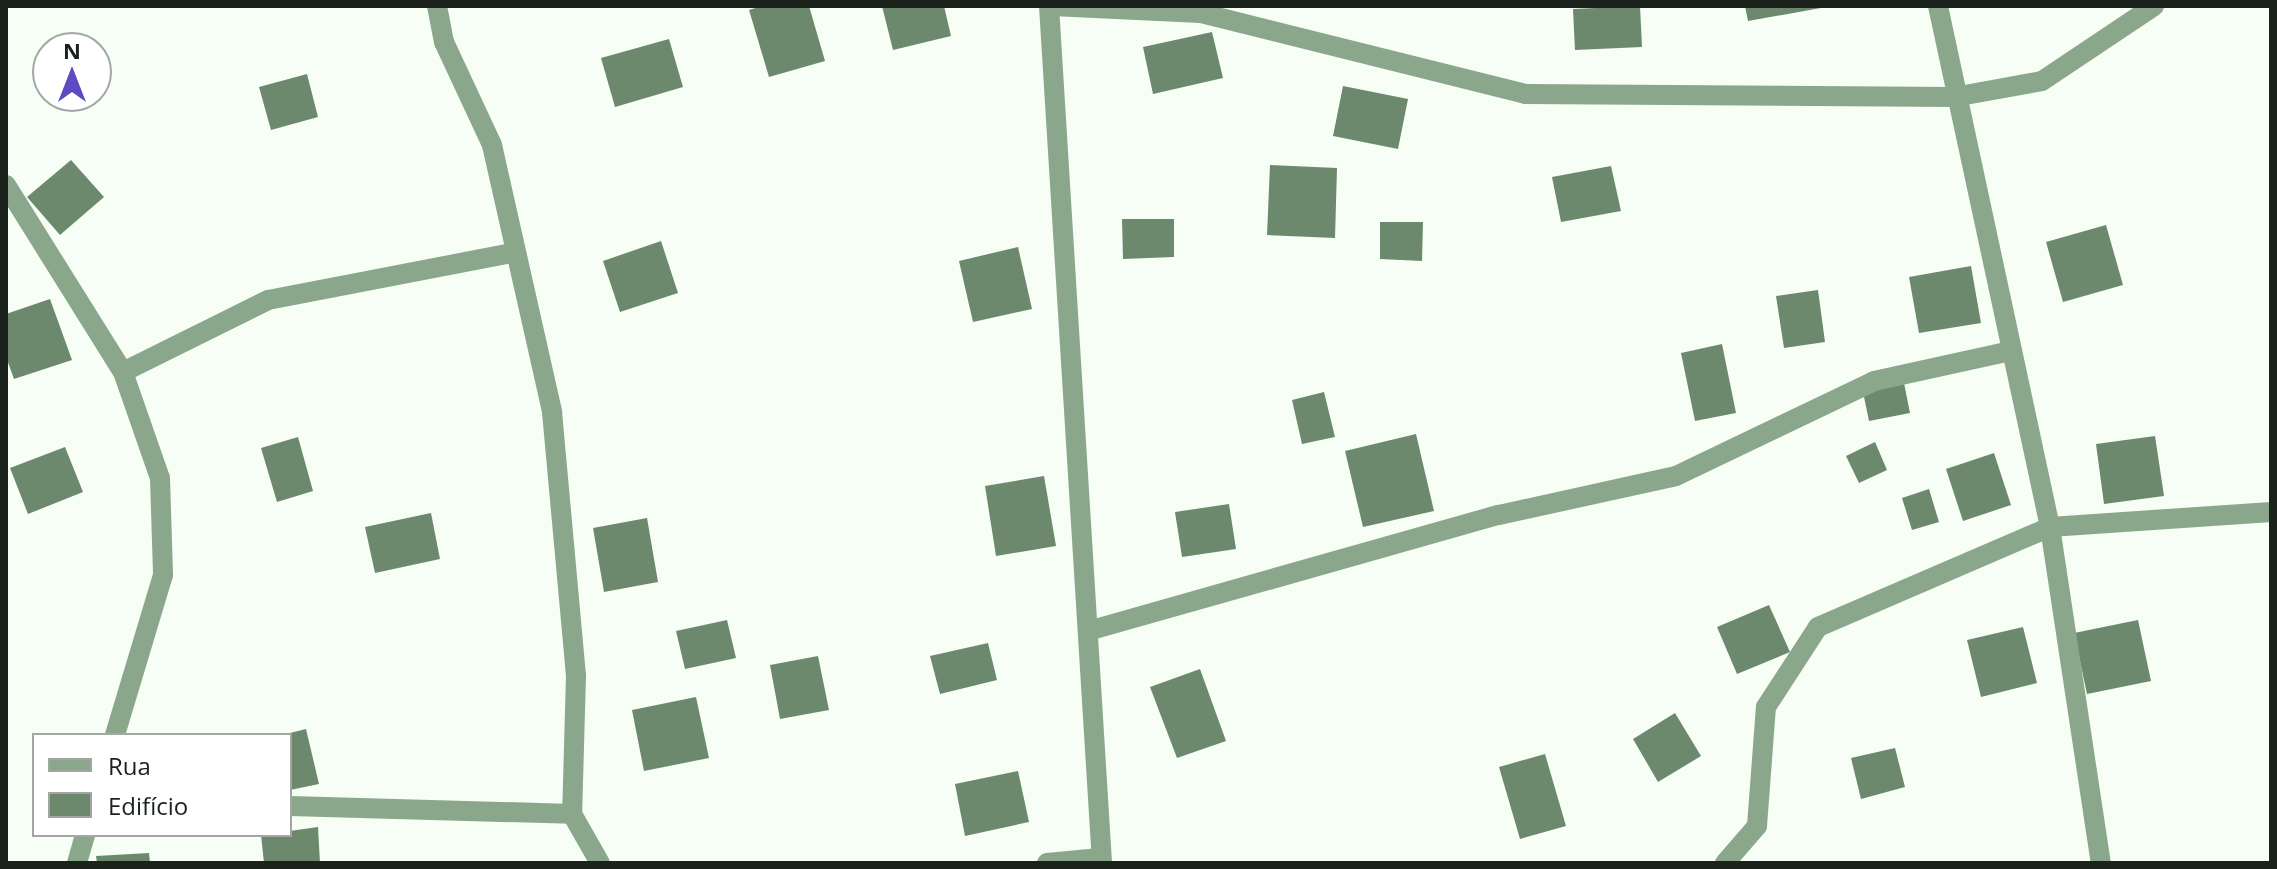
<!DOCTYPE html>
<html>
<head>
<meta charset="utf-8">
<style>
  body { margin:0 }
  #map { position:relative; width:2277px; height:869px; overflow:hidden; background:#f6fef6; font-family:"Open Sans",sans-serif }
  div>[style] { position:absolute }
  .building>* { inset:0; background:#6c896d }
  .minor>* { height:20px; margin:-10px; padding:0 10px; transform-origin:10px; border-radius:10px; background:#8aa78b }
  span { translate:-50% -50%; white-space:nowrap; text-align:center; line-height:1.15; -webkit-text-stroke:7px #fff; paint-order:stroke }
  .frame { position:absolute; inset:0; border:8px solid #1a221b; pointer-events:none }
  .legend { position:absolute; left:32px; top:733px; width:260px; height:104px; box-sizing:border-box; background:#fff; border:2px solid #a3a7a4; margin:0; padding:10px 14px; list-style:none; font-size:24px; color:#1a221b }
  .legend li { display:flex; align-items:center; gap:16px; height:40px }
  .legend b { width:40px; border:2px solid #a3a7a4 }
  .north { position:absolute; left:32px; top:32px; width:80px; height:80px; box-sizing:border-box; background:#fff; border:2px solid #a3a7a4; border-radius:50%; rotate:0deg; font-size:22px; font-weight:700; line-height:32px; text-align:center; color:#1a221b }
  .north::after { content:''; display:block; margin:auto; width:28px; height:36px; background:#5c4ac3; clip-path:polygon(50% 0,100% 100%,50% 72%,0 100%) }
</style>
</head>
<body>
<div id="map">
  <div class="building">
    <div style="clip-path:polygon(762px 6px,809px 6px,825px 61px,769px 77px,749px 10px)"></div>
    <div style="clip-path:polygon(882px 6px,944px 6px,951px 36px,893px 50px)"></div>
    <div style="clip-path:polygon(1640px 6px,1642px 47px,1575px 50px,1573px 9px)"></div>
    <div style="clip-path:polygon(1745px 6px,1820px 6px,1821px 8px,1748px 21px)"></div>
    <div style="clip-path:polygon(1212px 32px,1223px 78px,1153px 94px,1143px 47px)"></div>
    <div style="clip-path:polygon(669px 39px,683px 87px,615px 107px,601px 58px)"></div>
    <div style="clip-path:polygon(307px 74px,318px 117px,271px 130px,259px 87px)"></div>
    <div style="clip-path:polygon(1343px 86px,1408px 99px,1398px 149px,1333px 136px)"></div>
    <div style="clip-path:polygon(71px 160px,104px 197px,60px 235px,27px 197px)"></div>
    <div style="clip-path:polygon(1270px 165px,1337px 168px,1335px 238px,1267px 235px)"></div>
    <div style="clip-path:polygon(1611px 166px,1621px 211px,1561px 222px,1552px 177px)"></div>
    <div style="clip-path:polygon(1122px 219px,1174px 219px,1174px 257px,1123px 259px)"></div>
    <div style="clip-path:polygon(1380px 222px,1423px 222px,1422px 261px,1380px 259px)"></div>
    <div style="clip-path:polygon(2106px 225px,2123px 285px,2063px 302px,2046px 242px)"></div>
    <div style="clip-path:polygon(661px 241px,678px 293px,620px 312px,603px 261px)"></div>
    <div style="clip-path:polygon(1018px 247px,1032px 309px,973px 322px,959px 261px)"></div>
    <div style="clip-path:polygon(1971px 266px,1981px 323px,1919px 333px,1909px 277px)"></div>
    <div style="clip-path:polygon(1818px 290px,1825px 342px,1784px 348px,1776px 296px)"></div>
    <div style="clip-path:polygon(50px 299px,72px 360px,14px 379px,6px 357px,6px 314px)"></div>
    <div style="clip-path:polygon(1722px 344px,1736px 413px,1695px 421px,1681px 353px)"></div>
    <div style="clip-path:polygon(1904px 383px,1910px 413px,1869px 421px,1863px 392px)"></div>
    <div style="clip-path:polygon(1324px 392px,1335px 437px,1302px 444px,1292px 400px)"></div>
    <div style="clip-path:polygon(1416px 434px,1434px 511px,1363px 527px,1345px 451px)"></div>
    <div style="clip-path:polygon(2155px 436px,2164px 496px,2104px 504px,2096px 444px)"></div>
    <div style="clip-path:polygon(298px 437px,313px 491px,277px 502px,261px 448px)"></div>
    <div style="clip-path:polygon(1875px 442px,1887px 470px,1859px 483px,1846px 456px)"></div>
    <div style="clip-path:polygon(65px 447px,83px 492px,28px 514px,10px 468px)"></div>
    <div style="clip-path:polygon(1994px 453px,2011px 505px,1963px 521px,1946px 469px)"></div>
    <div style="clip-path:polygon(1044px 476px,1056px 546px,996px 556px,985px 486px)"></div>
    <div style="clip-path:polygon(1929px 489px,1939px 522px,1912px 530px,1902px 498px)"></div>
    <div style="clip-path:polygon(1229px 504px,1236px 549px,1182px 557px,1175px 512px)"></div>
    <div style="clip-path:polygon(431px 513px,440px 559px,375px 573px,365px 527px)"></div>
    <div style="clip-path:polygon(647px 518px,658px 582px,604px 592px,593px 528px)"></div>
    <div style="clip-path:polygon(1769px 605px,1790px 652px,1737px 674px,1717px 627px)"></div>
    <div style="clip-path:polygon(727px 620px,736px 658px,685px 669px,676px 631px)"></div>
    <div style="clip-path:polygon(2138px 620px,2151px 681px,2087px 694px,2074px 633px)"></div>
    <div style="clip-path:polygon(2023px 627px,2037px 683px,1981px 697px,1967px 640px)"></div>
    <div style="clip-path:polygon(988px 643px,997px 680px,940px 694px,930px 656px)"></div>
    <div style="clip-path:polygon(818px 656px,829px 710px,780px 719px,770px 665px)"></div>
    <div style="clip-path:polygon(1200px 669px,1226px 741px,1177px 758px,1150px 687px)"></div>
    <div style="clip-path:polygon(696px 697px,709px 758px,644px 771px,632px 710px)"></div>
    <div style="clip-path:polygon(1675px 713px,1701px 756px,1658px 782px,1633px 739px)"></div>
    <div style="clip-path:polygon(306px 729px,319px 784px,290px 790px,290px 733px)"></div>
    <div style="clip-path:polygon(1895px 748px,1905px 787px,1861px 799px,1851px 758px)"></div>
    <div style="clip-path:polygon(1545px 754px,1566px 826px,1520px 839px,1499px 767px)"></div>
    <div style="clip-path:polygon(1018px 771px,1029px 822px,965px 836px,955px 784px)"></div>
    <div style="clip-path:polygon(318px 827px,320px 863px,264px 863px,261px 835px)"></div>
    <div style="clip-path:polygon(149px 853px,150px 863px,97px 863px,96px 856px)"></div>
  </div>
  <div class="minor">
    <div style="left:437px;top:6px;width:37px;rotate:79deg"></div>
    <div style="left:444px;top:42px;width:114px;rotate:65deg"></div>
    <div style="left:492px;top:145px;width:274px;rotate:77.3deg"></div>
    <div style="left:552px;top:412px;width:264px;rotate:84.8deg"></div>
    <div style="left:576px;top:675px;width:139px;rotate:91.6deg"></div>
    <div style="left:572px;top:814px;width:56px;rotate:60.3deg"></div>
    <div style="left:1049px;top:6px;width:859px;rotate:86.46deg"></div>
    <div style="left:1052px;top:6px;width:149px;rotate:2.7deg"></div>
    <div style="left:1201px;top:13px;width:334px;rotate:14deg"></div>
    <div style="left:1525px;top:94px;width:429px;rotate:0.4deg"></div>
    <div style="left:1954px;top:97px;width:89px;rotate:-10.3deg"></div>
    <div style="left:2042px;top:81px;width:135px;rotate:-33.8deg"></div>
    <div style="left:1938px;top:6px;width:533px;rotate:77.87deg"></div>
    <div style="left:2050px;top:527px;width:340px;rotate:81.4deg"></div>
    <div style="left:6px;top:185px;width:221px;rotate:58deg"></div>
    <div style="left:123px;top:372px;width:112px;rotate:70.8deg"></div>
    <div style="left:160px;top:478px;width:97px;rotate:88.2deg"></div>
    <div style="left:163px;top:575px;width:167px;rotate:106.7deg"></div>
    <div style="left:123px;top:372px;width:162px;rotate:-26.4deg"></div>
    <div style="left:268px;top:300px;width:248px;rotate:-10.9deg"></div>
    <div style="left:1088px;top:631px;width:427px;rotate:-15.8deg"></div>
    <div style="left:1499px;top:515px;width:181px;rotate:-12.4deg"></div>
    <div style="left:1676px;top:476px;width:220px;rotate:-25.6deg"></div>
    <div style="left:1874px;top:381px;width:140px;rotate:-12.4deg"></div>
    <div style="left:290px;top:806px;width:282px;rotate:1.6deg"></div>
    <div style="left:77px;top:863px;width:29px;rotate:-74deg"></div>
    <div style="left:1047px;top:863px;width:53px;rotate:-5.4deg"></div>
    <div style="left:1725px;top:863px;width:49px;rotate:-49.1deg"></div>
    <div style="left:1757px;top:826px;width:119px;rotate:-85.7deg"></div>
    <div style="left:1766px;top:707px;width:95px;rotate:-57deg"></div>
    <div style="left:1818px;top:627px;width:253px;rotate:-23.3deg"></div>
    <div style="left:2050px;top:527px;width:222px;rotate:-3.9deg"></div>
  </div>
  <div class="frame"></div>
  <ul class="legend">
  <li><b style="height:10px;background:#8aa78b"></b>Rua</li>
  <li><b style="height:22px;background:#6c896d"></b>Edifício</li>
  </ul>
  <div class="north">N</div>
</div>
</body>
</html>
